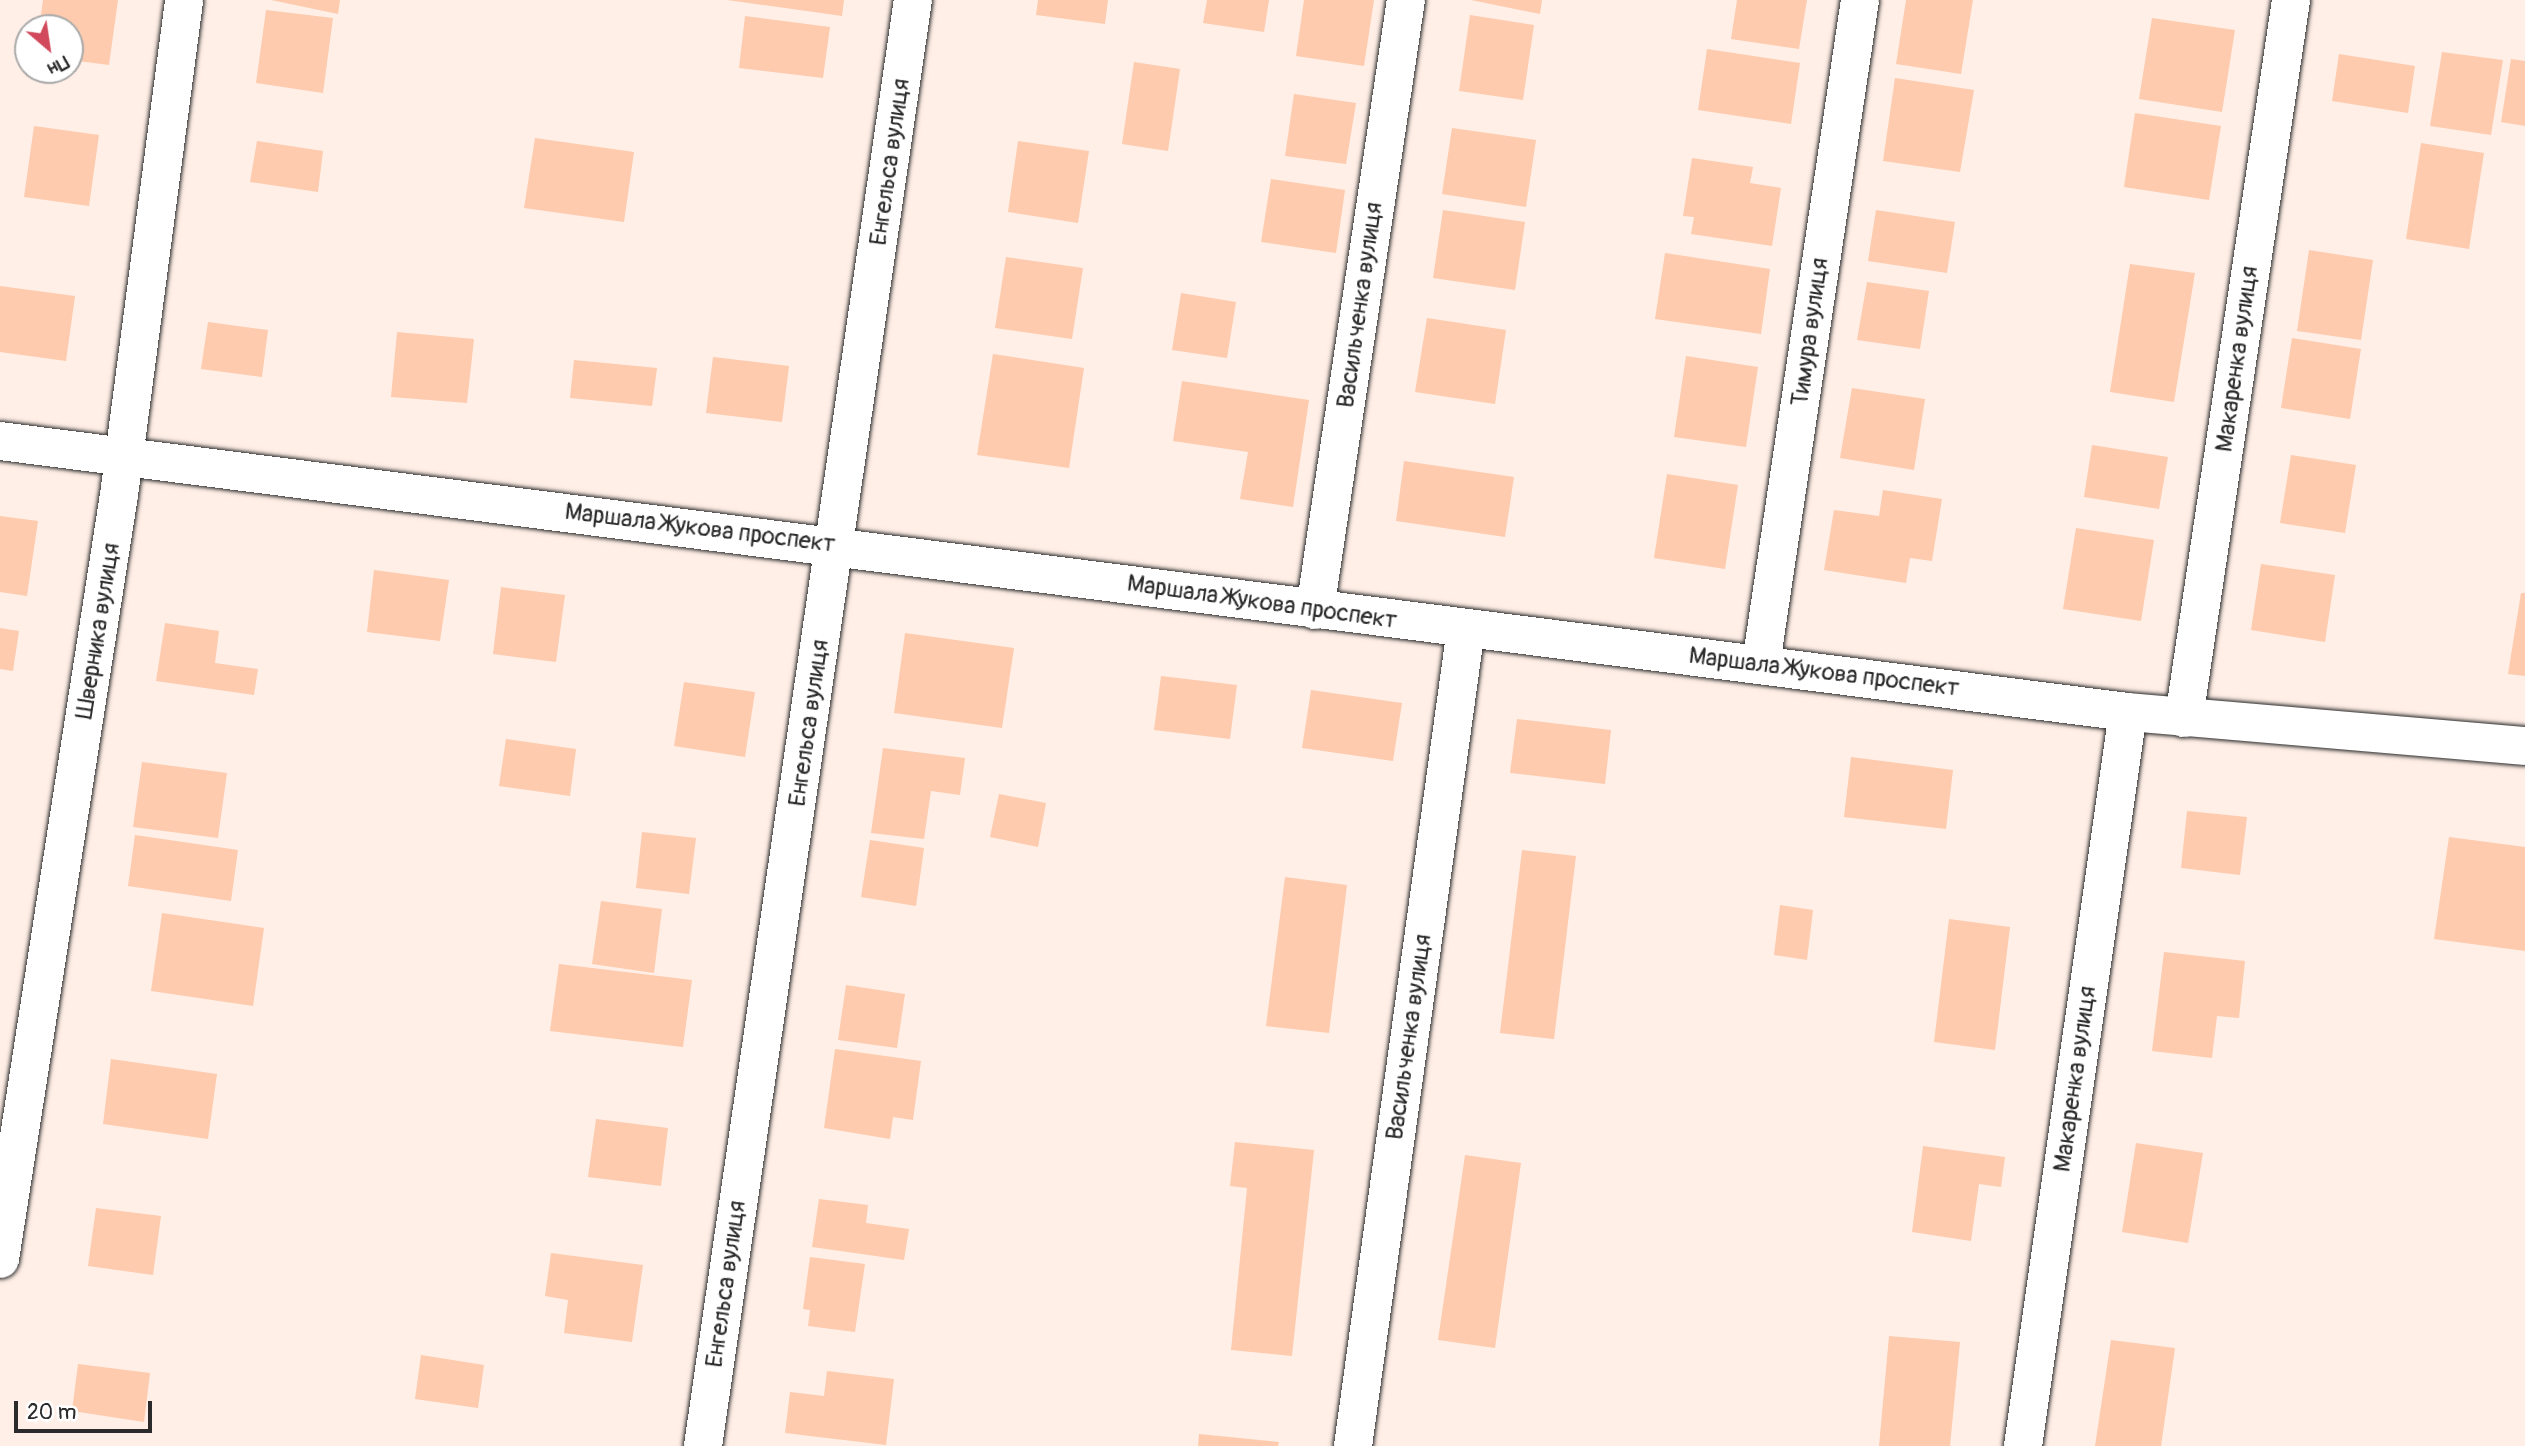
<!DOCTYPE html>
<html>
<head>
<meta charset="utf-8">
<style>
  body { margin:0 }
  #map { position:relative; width:2525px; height:1446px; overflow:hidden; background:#ffefe7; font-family:Pangolin,sans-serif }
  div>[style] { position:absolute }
  .building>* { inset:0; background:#fecbae }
  .roads { filter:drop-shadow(0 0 2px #2b2b2b) drop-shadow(0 0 2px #2b2b2b) }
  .minor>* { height:38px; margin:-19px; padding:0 19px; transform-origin:19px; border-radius:19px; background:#fff }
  span { translate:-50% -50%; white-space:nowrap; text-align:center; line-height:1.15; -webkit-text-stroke:7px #fff; paint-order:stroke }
  .street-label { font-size:24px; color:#2b2b2b }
  .north { position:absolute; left:14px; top:14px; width:70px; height:70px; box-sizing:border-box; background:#fff; border:2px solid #aaa; border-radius:50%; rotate:151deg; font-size:19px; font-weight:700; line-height:28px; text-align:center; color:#2b2b2b }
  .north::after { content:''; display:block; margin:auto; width:24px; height:32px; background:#d1495b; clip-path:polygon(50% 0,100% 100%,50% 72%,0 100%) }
  .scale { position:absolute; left:14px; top:1401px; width:138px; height:32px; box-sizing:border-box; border:4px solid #2b2b2b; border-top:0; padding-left:9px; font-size:21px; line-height:24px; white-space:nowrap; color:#2b2b2b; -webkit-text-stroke:5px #fff; paint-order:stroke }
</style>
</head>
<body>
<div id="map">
  <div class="building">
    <div style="clip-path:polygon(43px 0,118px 0,109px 65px,70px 60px,70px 28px,39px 28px)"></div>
    <div style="clip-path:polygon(271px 0,340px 0,338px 14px)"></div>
    <div style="clip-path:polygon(727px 0,844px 0,842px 16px)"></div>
    <div style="clip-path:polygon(1038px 0,1108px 0,1105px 24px,1036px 15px)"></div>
    <div style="clip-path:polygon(1207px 0,1269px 0,1264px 32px,1203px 23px)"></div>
    <div style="clip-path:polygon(1304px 0,1374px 0,1364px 66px,1296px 56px)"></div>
    <div style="clip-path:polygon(1471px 0,1542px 0,1540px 14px)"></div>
    <div style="clip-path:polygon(1737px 0,1807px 0,1799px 49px,1731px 39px)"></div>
    <div style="clip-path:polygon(1906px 0,1973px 0,1961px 74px,1896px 64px)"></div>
    <div style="clip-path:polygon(266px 10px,333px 18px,323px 93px,256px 83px)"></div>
    <div style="clip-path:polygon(1470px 15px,1534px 25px,1523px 100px,1459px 91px)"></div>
    <div style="clip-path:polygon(745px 16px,830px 27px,823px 78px,739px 68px)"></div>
    <div style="clip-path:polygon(2152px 18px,2235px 30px,2222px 112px,2139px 99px)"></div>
    <div style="clip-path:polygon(1707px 49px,1800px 63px,1791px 124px,1698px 110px)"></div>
    <div style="clip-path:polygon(2442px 52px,2503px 60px,2491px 135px,2430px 126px)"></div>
    <div style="clip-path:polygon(2339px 54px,2415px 66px,2408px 113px,2332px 101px)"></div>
    <div style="clip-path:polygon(2511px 59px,2525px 61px,2525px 126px,2501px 122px)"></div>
    <div style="clip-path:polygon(1134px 62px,1180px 69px,1168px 151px,1122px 144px)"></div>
    <div style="clip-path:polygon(1895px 78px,1974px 90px,1960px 172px,1883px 161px)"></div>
    <div style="clip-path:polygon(1294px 94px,1356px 103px,1346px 164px,1285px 156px)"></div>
    <div style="clip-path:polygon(2135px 113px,2221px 126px,2209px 200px,2124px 187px)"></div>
    <div style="clip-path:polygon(34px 126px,99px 135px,89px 206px,24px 197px)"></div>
    <div style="clip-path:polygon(1452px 128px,1536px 140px,1526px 207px,1442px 194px)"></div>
    <div style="clip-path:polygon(535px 138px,634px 152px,624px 222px,524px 208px)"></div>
    <div style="clip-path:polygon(257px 141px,323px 151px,318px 192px,250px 182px)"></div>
    <div style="clip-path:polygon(1018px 141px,1089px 151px,1078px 223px,1008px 212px)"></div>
    <div style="clip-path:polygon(2421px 143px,2484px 153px,2469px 249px,2406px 239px)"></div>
    <div style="clip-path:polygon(1692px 158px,1753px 167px,1750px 183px,1781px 188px,1772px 246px,1691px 234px,1694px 217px,1683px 216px)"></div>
    <div style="clip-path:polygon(1271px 179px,1345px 190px,1336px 253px,1261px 242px)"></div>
    <div style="clip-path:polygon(1443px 210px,1525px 222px,1515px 290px,1433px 278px)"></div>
    <div style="clip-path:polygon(1876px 210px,1955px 222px,1947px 273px,1868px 261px)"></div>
    <div style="clip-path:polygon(2309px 250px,2373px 260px,2361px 340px,2297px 331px)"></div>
    <div style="clip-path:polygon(1665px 253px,1770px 269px,1761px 334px,1655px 319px)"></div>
    <div style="clip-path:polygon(1006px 257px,1083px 268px,1072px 339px,995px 328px)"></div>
    <div style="clip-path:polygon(2130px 264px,2195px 273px,2174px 402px,2110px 392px)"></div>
    <div style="clip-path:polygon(1867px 282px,1929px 291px,1920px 349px,1857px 340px)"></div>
    <div style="clip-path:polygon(0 286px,75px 296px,66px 361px,0 352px)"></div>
    <div style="clip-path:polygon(1181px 293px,1236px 302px,1227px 358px,1172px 350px)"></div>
    <div style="clip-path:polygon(1427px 318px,1506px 330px,1495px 404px,1415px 392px)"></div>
    <div style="clip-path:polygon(208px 322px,268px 330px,262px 377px,201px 369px)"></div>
    <div style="clip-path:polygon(397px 332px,474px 339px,467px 403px,391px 397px)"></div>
    <div style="clip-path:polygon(2292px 338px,2361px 349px,2350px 419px,2281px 408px)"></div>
    <div style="clip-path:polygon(993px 354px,1084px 368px,1069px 468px,977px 455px)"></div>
    <div style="clip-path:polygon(1686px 356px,1758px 367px,1746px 447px,1674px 437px)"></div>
    <div style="clip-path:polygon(713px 357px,789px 366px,782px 422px,706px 413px)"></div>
    <div style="clip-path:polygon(574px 360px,657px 368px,652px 406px,570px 398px)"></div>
    <div style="clip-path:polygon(1182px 381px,1309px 400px,1293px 507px,1240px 499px,1248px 452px,1173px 441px)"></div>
    <div style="clip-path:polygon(1852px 388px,1925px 399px,1914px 470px,1840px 458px)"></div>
    <div style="clip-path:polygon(2092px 445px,2168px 457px,2159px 509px,2084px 497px)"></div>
    <div style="clip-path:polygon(2291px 455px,2356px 465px,2345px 533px,2280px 523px)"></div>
    <div style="clip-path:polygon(1404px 461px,1514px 477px,1505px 537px,1396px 521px)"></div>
    <div style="clip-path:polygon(1667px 474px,1738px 485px,1725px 569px,1654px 558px)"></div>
    <div style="clip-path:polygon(1883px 490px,1942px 499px,1932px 561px,1910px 558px,1906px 583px,1824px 570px,1834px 510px,1879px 516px)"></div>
    <div style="clip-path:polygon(0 516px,38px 521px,27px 596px,0 592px)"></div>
    <div style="clip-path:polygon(2076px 528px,2154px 540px,2141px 621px,2063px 609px)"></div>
    <div style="clip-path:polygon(2261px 564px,2335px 575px,2325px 642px,2251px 630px)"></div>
    <div style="clip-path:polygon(374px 570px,449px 580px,440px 641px,367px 632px)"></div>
    <div style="clip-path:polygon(501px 587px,565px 595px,556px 662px,493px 654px)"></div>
    <div style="clip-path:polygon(2521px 593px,2525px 593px,2525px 676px,2508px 674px)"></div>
    <div style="clip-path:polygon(165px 623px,219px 631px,215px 663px,258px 669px,254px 695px,156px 681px)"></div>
    <div style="clip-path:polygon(0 628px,19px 631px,13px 671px,0 669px)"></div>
    <div style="clip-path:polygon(905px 633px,1014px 648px,1002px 728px,894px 713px)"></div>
    <div style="clip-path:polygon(1161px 676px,1237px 685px,1230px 739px,1154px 730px)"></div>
    <div style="clip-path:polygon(684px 682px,755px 692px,745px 757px,674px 746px)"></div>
    <div style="clip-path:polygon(1311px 690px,1402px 703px,1393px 761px,1302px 748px)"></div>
    <div style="clip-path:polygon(1517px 719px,1611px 730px,1605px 784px,1510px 773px)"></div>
    <div style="clip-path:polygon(506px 739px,576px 749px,570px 796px,499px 786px)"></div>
    <div style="clip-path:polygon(883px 748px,965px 758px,960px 795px,931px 791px,924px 839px,871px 833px)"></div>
    <div style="clip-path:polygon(1851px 757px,1953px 770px,1946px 829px,1844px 817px)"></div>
    <div style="clip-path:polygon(142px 762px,227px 773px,218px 838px,133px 827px)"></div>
    <div style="clip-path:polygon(999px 794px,1046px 803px,1038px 847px,990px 837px)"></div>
    <div style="clip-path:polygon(2187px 811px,2247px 817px,2240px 875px,2181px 868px)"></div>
    <div style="clip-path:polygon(642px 832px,696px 838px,689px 894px,636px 888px)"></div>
    <div style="clip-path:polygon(135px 835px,238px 850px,231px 901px,128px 886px)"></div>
    <div style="clip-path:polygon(2449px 837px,2525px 847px,2525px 951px,2434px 939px)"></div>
    <div style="clip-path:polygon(870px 840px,924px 848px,916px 906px,861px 897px)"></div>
    <div style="clip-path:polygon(1522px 850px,1576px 856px,1554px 1039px,1500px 1033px)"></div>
    <div style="clip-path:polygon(1285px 877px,1347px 885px,1329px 1033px,1266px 1026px)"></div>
    <div style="clip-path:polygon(601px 901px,662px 909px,654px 973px,592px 964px)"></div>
    <div style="clip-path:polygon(1780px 905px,1813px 910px,1807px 960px,1774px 955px)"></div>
    <div style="clip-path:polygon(162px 913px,264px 928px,253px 1006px,151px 991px)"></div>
    <div style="clip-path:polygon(1949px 919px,2010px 927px,1995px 1050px,1934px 1042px)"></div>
    <div style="clip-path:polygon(2164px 952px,2245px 961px,2239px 1018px,2217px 1016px,2212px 1058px,2152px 1051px)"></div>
    <div style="clip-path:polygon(559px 964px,692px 980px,683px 1047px,550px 1031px)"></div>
    <div style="clip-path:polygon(846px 985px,905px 994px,897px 1048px,838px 1040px)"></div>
    <div style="clip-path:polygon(835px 1049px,921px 1061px,913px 1120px,893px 1117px,890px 1139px,824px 1128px)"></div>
    <div style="clip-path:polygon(111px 1059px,217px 1074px,208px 1139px,103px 1124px)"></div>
    <div style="clip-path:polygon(596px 1119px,668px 1128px,661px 1186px,588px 1177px)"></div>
    <div style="clip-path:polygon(1235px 1142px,1314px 1150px,1292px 1356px,1231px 1350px,1247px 1188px,1230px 1186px)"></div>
    <div style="clip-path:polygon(2136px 1143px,2203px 1153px,2188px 1243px,2122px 1232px)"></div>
    <div style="clip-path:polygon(1923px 1146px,2005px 1157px,2001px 1187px,1979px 1184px,1971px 1241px,1912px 1232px)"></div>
    <div style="clip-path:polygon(1465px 1155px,1521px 1163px,1495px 1348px,1438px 1340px)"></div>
    <div style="clip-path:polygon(819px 1199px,868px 1205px,866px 1223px,909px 1229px,904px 1260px,812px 1247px)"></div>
    <div style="clip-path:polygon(96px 1208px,161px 1216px,153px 1275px,88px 1266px)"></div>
    <div style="clip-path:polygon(551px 1253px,643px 1265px,632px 1342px,564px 1333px,568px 1300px,545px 1296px)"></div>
    <div style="clip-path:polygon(810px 1257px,865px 1264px,855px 1332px,808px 1326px,810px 1310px,803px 1309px)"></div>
    <div style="clip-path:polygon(1889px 1336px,1960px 1342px,1950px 1446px,1879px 1446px)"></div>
    <div style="clip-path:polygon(2111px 1340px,2175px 1348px,2161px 1446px,2095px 1446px)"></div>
    <div style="clip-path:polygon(421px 1355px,484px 1365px,478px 1408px,415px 1399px)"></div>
    <div style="clip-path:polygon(78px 1364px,150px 1373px,144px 1422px,72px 1411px)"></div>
    <div style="clip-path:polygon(827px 1371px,894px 1379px,886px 1445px,785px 1433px,790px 1392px,824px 1396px)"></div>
    <div style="clip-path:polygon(1199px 1434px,1279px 1442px,1278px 1446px,1198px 1446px)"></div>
  </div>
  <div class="roads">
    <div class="minor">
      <div style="left:0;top:441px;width:2145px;rotate:7.26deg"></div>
      <div style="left:2128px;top:712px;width:398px;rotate:4.9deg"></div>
      <div style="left:1315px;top:610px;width:617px;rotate:-81.52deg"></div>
      <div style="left:1761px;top:664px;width:671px;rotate:-81.52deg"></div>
      <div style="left:2184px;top:718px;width:726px;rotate:-81.52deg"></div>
      <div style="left:0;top:1259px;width:773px;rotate:-81.15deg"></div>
      <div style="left:119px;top:495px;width:499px;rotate:-82.5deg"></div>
      <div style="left:703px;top:1446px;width:1461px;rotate:-81.74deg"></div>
      <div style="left:1353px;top:1446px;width:825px;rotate:-82.13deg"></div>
      <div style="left:2023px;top:1446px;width:741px;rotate:-81.86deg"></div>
    </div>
  </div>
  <div class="street-label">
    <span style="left:890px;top:162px;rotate:-82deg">Енгельса вулиця</span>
    <span style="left:1360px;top:305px;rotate:-82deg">Васильченка вулиця</span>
    <span style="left:1810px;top:332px;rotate:-82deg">Тимура вулиця</span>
    <span style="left:2237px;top:359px;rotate:-82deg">Макаренка вулиця</span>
    <span style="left:700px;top:528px;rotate:7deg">Маршала Жукова проспект</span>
    <span style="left:1262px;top:602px;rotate:8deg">Маршала Жукова проспект</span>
    <span style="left:98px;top:631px;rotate:-81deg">Шверника вулиця</span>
    <span style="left:1824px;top:672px;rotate:7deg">Маршала Жукова проспект</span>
    <span style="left:809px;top:723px;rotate:-82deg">Енгельса вулиця</span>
    <span style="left:1409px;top:1037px;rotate:-82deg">Васильченка вулиця</span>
    <span style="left:2075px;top:1079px;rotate:-82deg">Макаренка вулиця</span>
    <span style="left:726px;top:1284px;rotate:-82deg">Енгельса вулиця</span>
  </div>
  <div class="north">Пн</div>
  <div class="scale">20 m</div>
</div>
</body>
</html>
